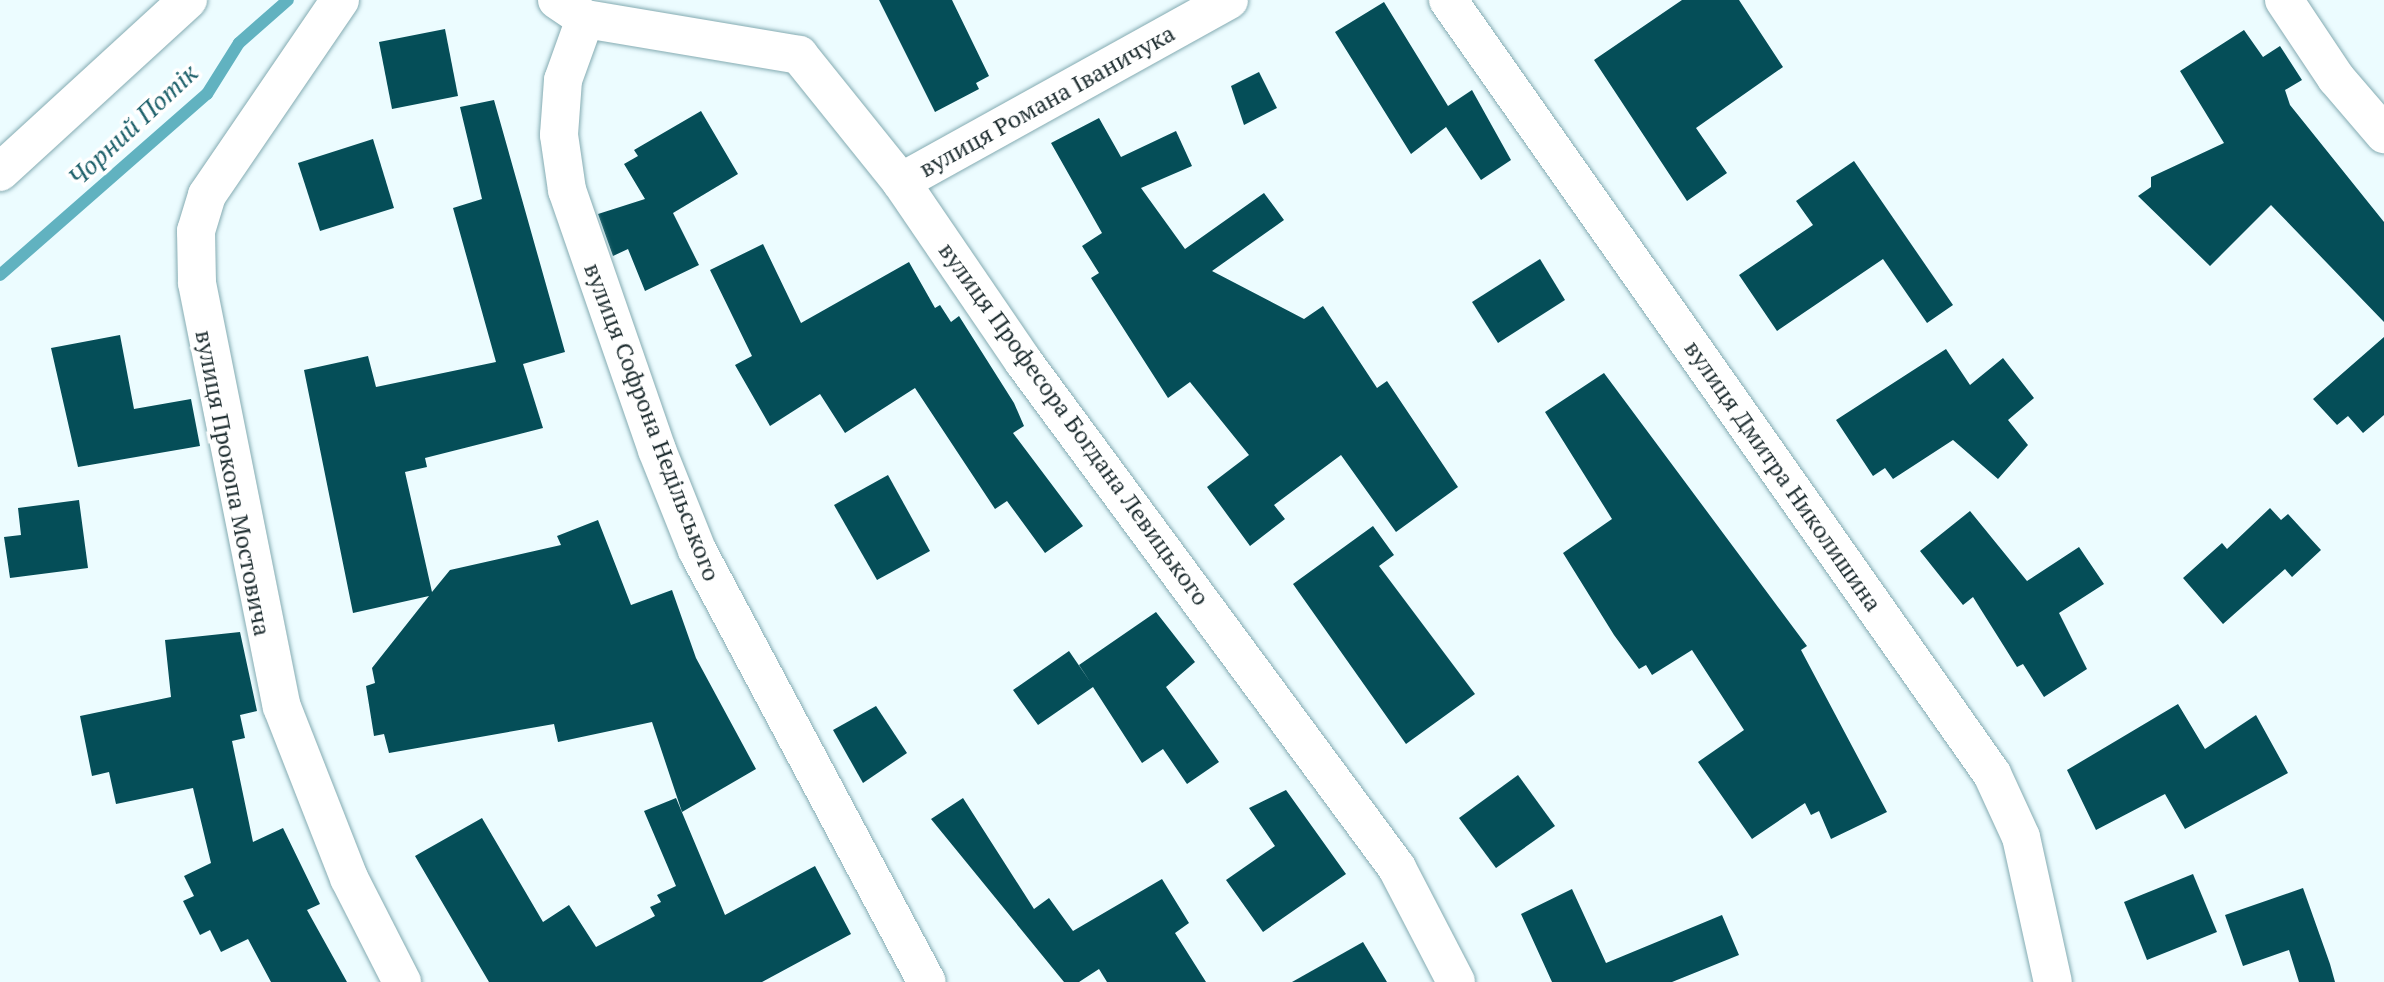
<!DOCTYPE html>
<html>
<head>
<meta charset="utf-8">
<style>
  body { margin:0 }
  #map { position:relative; width:2384px; height:982px; overflow:hidden; background:#ecfcff; font-family:"PT Serif",serif }
  div>[style] { position:absolute }
  .stream>* { height:12px; margin:-6px; padding:0 6px; transform-origin:6px; border-radius:6px; background:#61b2c0 }
  .building>* { inset:0; background:#054e58 }
  .roads { filter:drop-shadow(0 0 2px #84abb2) drop-shadow(0 0 2px #84abb2) }
  .minor>* { height:38px; margin:-19px; padding:0 19px; transform-origin:19px; border-radius:19px; background:#fff }
  span { translate:-50% -50%; white-space:nowrap; text-align:center; line-height:1.15; -webkit-text-stroke:7px #fff; paint-order:stroke }
  .street-label { font-size:24px; color:#213033 }
  .water-label { font-size:26px; color:#1d606a; font-style:italic }
</style>
</head>
<body>
<div id="map">
  <div class="stream">
    <div style="left:0;top:275px;width:275px;rotate:-41.2deg"></div>
    <div style="left:207px;top:94px;width:60px;rotate:-57.9deg"></div>
    <div style="left:239px;top:43px;width:65px;rotate:-41.3deg"></div>
  </div>
  <div class="building">
    <div style="clip-path:polygon(879px 0,952px 0,989px 76px,976px 83px,979px 89px,935px 112px)"></div>
    <div style="clip-path:polygon(1682px 0,1739px 0,1783px 67px,1696px 128px,1727px 173px,1687px 201px,1594px 60px)"></div>
    <div style="clip-path:polygon(1384px 2px,1448px 106px,1472px 90px,1511px 160px,1481px 180px,1446px 127px,1411px 154px,1335px 32px)"></div>
    <div style="clip-path:polygon(445px 29px,458px 96px,392px 109px,379px 42px)"></div>
    <div style="clip-path:polygon(2244px 30px,2263px 57px,2280px 46px,2302px 80px,2285px 90px,2290px 105px,2384px 222px,2384px 322px,2271px 205px,2210px 266px,2138px 196px,2151px 187px,2151px 177px,2224px 143px,2180px 71px)"></div>
    <div style="clip-path:polygon(1259px 72px,1277px 108px,1244px 125px,1231px 86px)"></div>
    <div style="clip-path:polygon(494px 100px,565px 352px,523px 364px,543px 428px,425px 458px,427px 467px,405px 472px,432px 592px,450px 570px,561px 545px,557px 536px,598px 520px,631px 605px,672px 590px,696px 658px,756px 769px,682px 812px,652px 722px,558px 742px,554px 724px,389px 753px,384px 734px,374px 736px,366px 686px,375px 683px,372px 668px,429px 596px,353px 613px,304px 370px,368px 356px,376px 387px,496px 362px,453px 208px,482px 199px,460px 107px)"></div>
    <div style="clip-path:polygon(701px 111px,738px 174px,673px 213px,699px 265px,645px 291px,628px 249px,613px 256px,598px 214px,645px 199px,624px 164px,638px 156px,634px 150px)"></div>
    <div style="clip-path:polygon(1099px 118px,1121px 157px,1176px 131px,1192px 166px,1141px 188px,1185px 249px,1264px 193px,1284px 220px,1212px 271px,1304px 319px,1323px 306px,1377px 388px,1387px 381px,1458px 487px,1396px 532px,1341px 455px,1274px 505px,1285px 519px,1250px 546px,1207px 487px,1249px 455px,1190px 382px,1168px 398px,1091px 278px,1099px 273px,1082px 246px,1102px 233px,1051px 143px)"></div>
    <div style="clip-path:polygon(373px 139px,394px 208px,320px 231px,298px 163px)"></div>
    <div style="clip-path:polygon(1854px 161px,1953px 305px,1927px 323px,1883px 259px,1777px 331px,1739px 275px,1813px 225px,1796px 201px)"></div>
    <div style="clip-path:polygon(763px 244px,801px 323px,909px 262px,935px 308px,940px 305px,951px 322px,959px 316px,1014px 403px,1024px 426px,1013px 433px,1083px 526px,1045px 553px,1007px 501px,995px 509px,915px 388px,845px 433px,820px 394px,770px 426px,735px 365px,752px 356px,710px 270px)"></div>
    <div style="clip-path:polygon(1540px 259px,1565px 300px,1498px 343px,1472px 302px)"></div>
    <div style="clip-path:polygon(120px 335px,134px 409px,191px 399px,200px 446px,78px 467px,51px 348px)"></div>
    <div style="clip-path:polygon(2384px 337px,2384px 415px,2363px 433px,2348px 416px,2337px 425px,2313px 399px)"></div>
    <div style="clip-path:polygon(1946px 349px,1970px 385px,2003px 358px,2034px 398px,2008px 420px,2028px 445px,1998px 479px,1953px 440px,1893px 479px,1885px 468px,1873px 476px,1836px 420px)"></div>
    <div style="clip-path:polygon(1604px 373px,1807px 646px,1801px 650px,1887px 812px,1831px 839px,1819px 811px,1811px 815px,1805px 803px,1752px 839px,1698px 762px,1744px 730px,1692px 650px,1652px 675px,1646px 665px,1639px 669px,1614px 635px,1563px 553px,1612px 519px,1545px 412px)"></div>
    <div style="clip-path:polygon(888px 475px,930px 551px,877px 580px,834px 505px)"></div>
    <div style="clip-path:polygon(79px 500px,88px 568px,10px 578px,4px 537px,21px 535px,18px 508px)"></div>
    <div style="clip-path:polygon(2270px 508px,2281px 520px,2288px 514px,2321px 550px,2292px 577px,2285px 569px,2223px 624px,2183px 578px,2222px 543px,2227px 549px)"></div>
    <div style="clip-path:polygon(1970px 511px,2027px 581px,2079px 547px,2104px 584px,2059px 613px,2087px 669px,2044px 697px,2023px 664px,2017px 667px,1973px 597px,1963px 605px,1920px 551px)"></div>
    <div style="clip-path:polygon(1373px 526px,1394px 555px,1379px 566px,1475px 694px,1406px 744px,1293px 584px)"></div>
    <div style="clip-path:polygon(1156px 612px,1195px 662px,1166px 687px,1219px 762px,1187px 784px,1163px 749px,1142px 763px,1093px 687px,1038px 725px,1013px 690px,1069px 651px,1091px 683px,1079px 665px)"></div>
    <div style="clip-path:polygon(240px 632px,257px 711px,240px 715px,245px 738px,232px 741px,253px 842px,283px 828px,320px 904px,307px 910px,347px 982px,271px 982px,248px 939px,221px 952px,210px 930px,200px 935px,183px 901px,194px 896px,184px 876px,211px 863px,193px 788px,116px 804px,109px 772px,92px 776px,80px 716px,171px 697px,165px 640px)"></div>
    <div style="clip-path:polygon(2178px 704px,2205px 749px,2256px 715px,2288px 773px,2185px 829px,2165px 794px,2096px 830px,2067px 770px)"></div>
    <div style="clip-path:polygon(876px 706px,907px 753px,863px 783px,833px 730px)"></div>
    <div style="clip-path:polygon(1518px 775px,1555px 826px,1496px 868px,1459px 818px)"></div>
    <div style="clip-path:polygon(1286px 790px,1346px 874px,1263px 932px,1226px 880px,1275px 846px,1249px 808px)"></div>
    <div style="clip-path:polygon(676px 798px,725px 915px,815px 866px,851px 934px,762px 982px,489px 982px,415px 856px,482px 818px,543px 922px,569px 905px,596px 947px,655px 916px,650px 907px,661px 902px,657px 895px,676px 886px,644px 811px)"></div>
    <div style="clip-path:polygon(963px 798px,1034px 909px,1049px 898px,1073px 931px,1162px 879px,1189px 923px,1175px 933px,1206px 982px,1107px 982px,1099px 969px,1079px 982px,1064px 982px,931px 819px)"></div>
    <div style="clip-path:polygon(2193px 874px,2217px 932px,2147px 960px,2124px 902px)"></div>
    <div style="clip-path:polygon(2303px 888px,2330px 964px,2335px 982px,2299px 982px,2289px 950px,2243px 966px,2225px 915px)"></div>
    <div style="clip-path:polygon(1572px 889px,1606px 963px,1722px 915px,1739px 955px,1672px 982px,1552px 982px,1521px 914px)"></div>
    <div style="clip-path:polygon(1363px 942px,1387px 982px,1292px 982px)"></div>
  </div>
  <div class="roads">
    <div class="minor">
      <div style="left:340px;top:0;width:236px;rotate:124.3deg"></div>
      <div style="left:207px;top:195px;width:38px;rotate:107deg"></div>
      <div style="left:196px;top:231px;width:52px;rotate:88.9deg"></div>
      <div style="left:197px;top:283px;width:432px;rotate:78.7deg"></div>
      <div style="left:282px;top:707px;width:184px;rotate:68.6deg"></div>
      <div style="left:349px;top:878px;width:117px;rotate:63deg"></div>
      <div style="left:557px;top:0;width:34px;rotate:34deg"></div>
      <div style="left:585px;top:19px;width:65px;rotate:109.8deg"></div>
      <div style="left:563px;top:80px;width:55px;rotate:94.2deg"></div>
      <div style="left:559px;top:135px;width:56px;rotate:81.7deg"></div>
      <div style="left:567px;top:190px;width:275px;rotate:70.9deg"></div>
      <div style="left:657px;top:450px;width:108px;rotate:68.2deg"></div>
      <div style="left:697px;top:550px;width:489px;rotate:62deg"></div>
      <div style="left:1448px;top:0;width:946px;rotate:54.9deg"></div>
      <div style="left:1992px;top:774px;width:69px;rotate:65.3deg"></div>
      <div style="left:2021px;top:837px;width:148px;rotate:77.6deg"></div>
      <div style="left:2284px;top:0;width:94px;rotate:56.3deg"></div>
      <div style="left:2336px;top:78px;width:74px;rotate:49.4deg"></div>
      <div style="left:585px;top:19px;width:217px;rotate:9.5deg"></div>
      <div style="left:799px;top:55px;width:163px;rotate:51.2deg"></div>
      <div style="left:901px;top:182px;width:217px;rotate:55.7deg"></div>
      <div style="left:1023px;top:361px;width:630px;rotate:53.58deg"></div>
      <div style="left:1397px;top:868px;width:128px;rotate:62.6deg"></div>
      <div style="left:0;top:172px;width:255px;rotate:-42.5deg"></div>
      <div style="left:901px;top:182px;width:375px;rotate:-29deg"></div>
    </div>
  </div>
  <div class="street-label">
    <span style="left:1047px;top:101px;rotate:-29deg">вулиця Романа Іваничука</span>
    <span style="left:652px;top:422px;rotate:69deg">вулиця Софрона Недільського</span>
    <span style="left:1074px;top:424px;rotate:54deg">вулиця Професора Богдана Левицького</span>
    <span style="left:1783px;top:476px;rotate:55deg">вулиця Дмитра Николишина</span>
    <span style="left:233px;top:483px;rotate:79deg">вулиця Прокопа Мостовича</span>
  </div>
  <div class="water-label">
    <span style="left:133px;top:125px;rotate:-43deg">Чорний Потік</span>
  </div>
</div>
</body>
</html>
